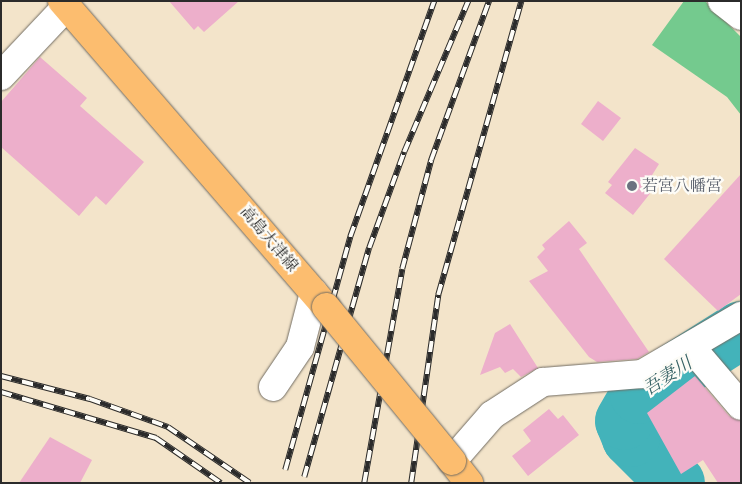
<!DOCTYPE html>
<html>
<head>
<meta charset="utf-8">
<style>
  body { margin:0 }
  #map { position:relative; width:742px; height:484px; overflow:hidden; background:#f3e4ca; font-family:"IM FELL French Canon","Noto Serif JP",serif }
  div>[style] { position:absolute }
  .green>* { inset:0; background:#74ca8e }
  .river>* { height:58px; margin:-29px; padding:0 29px; transform-origin:29px; border-radius:29px; background:#43b3ba }
  .building>* { inset:0; background:#edafcb }
  .roads { filter:drop-shadow(0 0 1px #716c63) drop-shadow(0 0 1px #716c63) }
  .minor>* { height:28px; margin:-14px; padding:0 14px; transform-origin:14px; border-radius:14px; background:#fff }
  .major>* { height:28px; margin:-14px; padding:0 14px; transform-origin:14px; border-radius:14px; background:#fcbd6f }
  .rail>* { height:5.5px; margin-top:-2.75px; transform-origin:0; background:repeating-linear-gradient(90deg,#fdfcf7 0 11px,#2b2b2b 0 22px); box-sizing:border-box; border-block:1px solid #2b2b2b }
  .bridges { filter:drop-shadow(0 0 1px #716c63) drop-shadow(0 0 1px #716c63) }
  .major-bridge>* { height:28px; margin:-14px; padding:0 14px; transform-origin:14px; border-radius:14px; background:#fcbd6f }
  .dots>* { width:14px; height:14px; translate:-50% -50%; box-sizing:border-box; border:2px solid #fdfcf7; border-radius:50% }
  span { translate:-50% -50%; white-space:nowrap; text-align:center; line-height:1.15; -webkit-text-stroke:4.5px #fdfcf7; paint-order:stroke }
  .worship-label { font-size:16px; color:#5b616d }
  .left { translate:0 -50%; text-align:left }
  .street-label { font-size:16px; color:#2b2b2b }
  .water-label { font-size:18px; color:#356164; font-style:italic }
  .frame { position:absolute; inset:0; border:2px solid #2b2b2b; pointer-events:none }
</style>
</head>
<body>
<div id="map">
  <div class="green">
    <div style="clip-path:polygon(684px 1px,705px 1px,741px 37px,741px 115px,727px 97px,652px 45px)"></div>
  </div>
  <div class="river">
    <div style="left:676px;top:483px;width:64px;rotate:-135deg"></div>
    <div style="left:631px;top:438px;width:18px;rotate:-112deg"></div>
    <div style="left:624px;top:421px;width:30px;rotate:-60deg"></div>
    <div style="left:639px;top:395px;width:121px;rotate:-32.5deg"></div>
  </div>
  <div class="building">
    <div style="clip-path:polygon(169px 1px,239px 1px,204px 32px,198px 26px,194px 30px)"></div>
    <div style="clip-path:polygon(40px 57px,87px 98px,80px 106px,144px 162px,106px 205px,96px 196px,79px 216px,1px 147px,1px 102px)"></div>
    <div style="clip-path:polygon(598px 101px,621px 118px,603px 141px,581px 124px)"></div>
    <div style="clip-path:polygon(635px 148px,659px 164px,649px 180px,656px 186px,633px 215px,605px 193px,612px 185px,608px 182px)"></div>
    <div style="clip-path:polygon(741px 174px,741px 294px,718px 311px,664px 259px)"></div>
    <div style="clip-path:polygon(569px 221px,587px 243px,579px 249px,649px 352px,637px 359px,597px 362px,589px 357px,529px 281px,548px 271px,537px 257px,545px 249px,542px 245px)"></div>
    <div style="clip-path:polygon(510px 324px,538px 368px,521px 377px,513px 369px,505px 373px,500px 367px,480px 375px,495px 333px)"></div>
    <div style="clip-path:polygon(695px 376px,729px 416px,741px 421px,741px 483px,718px 483px,703px 460px,681px 474px,647px 413px)"></div>
    <div style="clip-path:polygon(549px 409px,558px 419px,563px 415px,579px 435px,528px 476px,512px 456px,531px 441px,523px 430px)"></div>
    <div style="clip-path:polygon(50px 437px,92px 460px,80px 483px,19px 483px)"></div>
  </div>
  <div class="roads">
    <div class="minor">
      <div style="left:722px;top:1px;width:24px;rotate:38deg"></div>
      <div style="left:1px;top:76px;width:96px;rotate:-46.7deg"></div>
      <div style="left:691px;top:347px;width:77px;rotate:49.7deg"></div>
      <div style="left:273px;top:387px;width:48px;rotate:-56deg"></div>
      <div style="left:300px;top:347px;width:56px;rotate:-75.5deg"></div>
      <div style="left:452px;top:461px;width:61px;rotate:-49deg"></div>
      <div style="left:492px;top:415px;width:61px;rotate:-32.9deg"></div>
      <div style="left:543px;top:382px;width:99px;rotate:-4.6deg"></div>
      <div style="left:642px;top:374px;width:115px;rotate:-30.4deg"></div>
    </div>
    <div class="major">
      <div style="left:62px;top:1px;width:404px;rotate:49.2deg"></div>
      <div style="left:452px;top:461px;width:28px;rotate:52deg"></div>
    </div>
  </div>
  <div class="rail">
    <div style="left:1px;top:376px;width:92px;rotate:14.5deg"></div>
    <div style="left:90px;top:399px;width:83px;rotate:19.7deg"></div>
    <div style="left:168px;top:427px;width:99px;rotate:34.3deg"></div>
    <div style="left:1px;top:392px;width:162px;rotate:16.5deg"></div>
    <div style="left:156px;top:438px;width:79px;rotate:34.7deg"></div>
    <div style="left:285px;top:470px;width:242px;rotate:-74.4deg"></div>
    <div style="left:350px;top:237px;width:251px;rotate:-70.4deg"></div>
    <div style="left:304px;top:477px;width:238px;rotate:-74.2deg"></div>
    <div style="left:369px;top:248px;width:102px;rotate:-70deg"></div>
    <div style="left:404px;top:152px;width:164px;rotate:-67deg"></div>
    <div style="left:364px;top:483px;width:217px;rotate:-79.9deg"></div>
    <div style="left:402px;top:269px;width:113px;rotate:-75.1deg"></div>
    <div style="left:431px;top:160px;width:169px;rotate:-70deg"></div>
    <div style="left:411px;top:483px;width:190px;rotate:-81.8deg"></div>
    <div style="left:438px;top:295px;width:305px;rotate:-74.2deg"></div>
  </div>
  <div class="bridges">
    <div class="major-bridge">
      <div style="left:326px;top:307px;width:199px;rotate:50.7deg"></div>
    </div>
  </div>
  <div class="dots">
    <div style="left:632px;top:186px;background:#6b7280"></div>
  </div>
  <div class="worship-label">
    <span class="left" style="left:642px;top:186px">若宮八幡宮</span>
  </div>
  <div class="street-label">
    <span style="left:269px;top:239px;rotate:50deg">高島大津線</span>
  </div>
  <div class="water-label">
    <span style="left:668px;top:377px;rotate:-33deg">吾妻川</span>
  </div>
  <div class="frame"></div>
</div>
</body>
</html>
